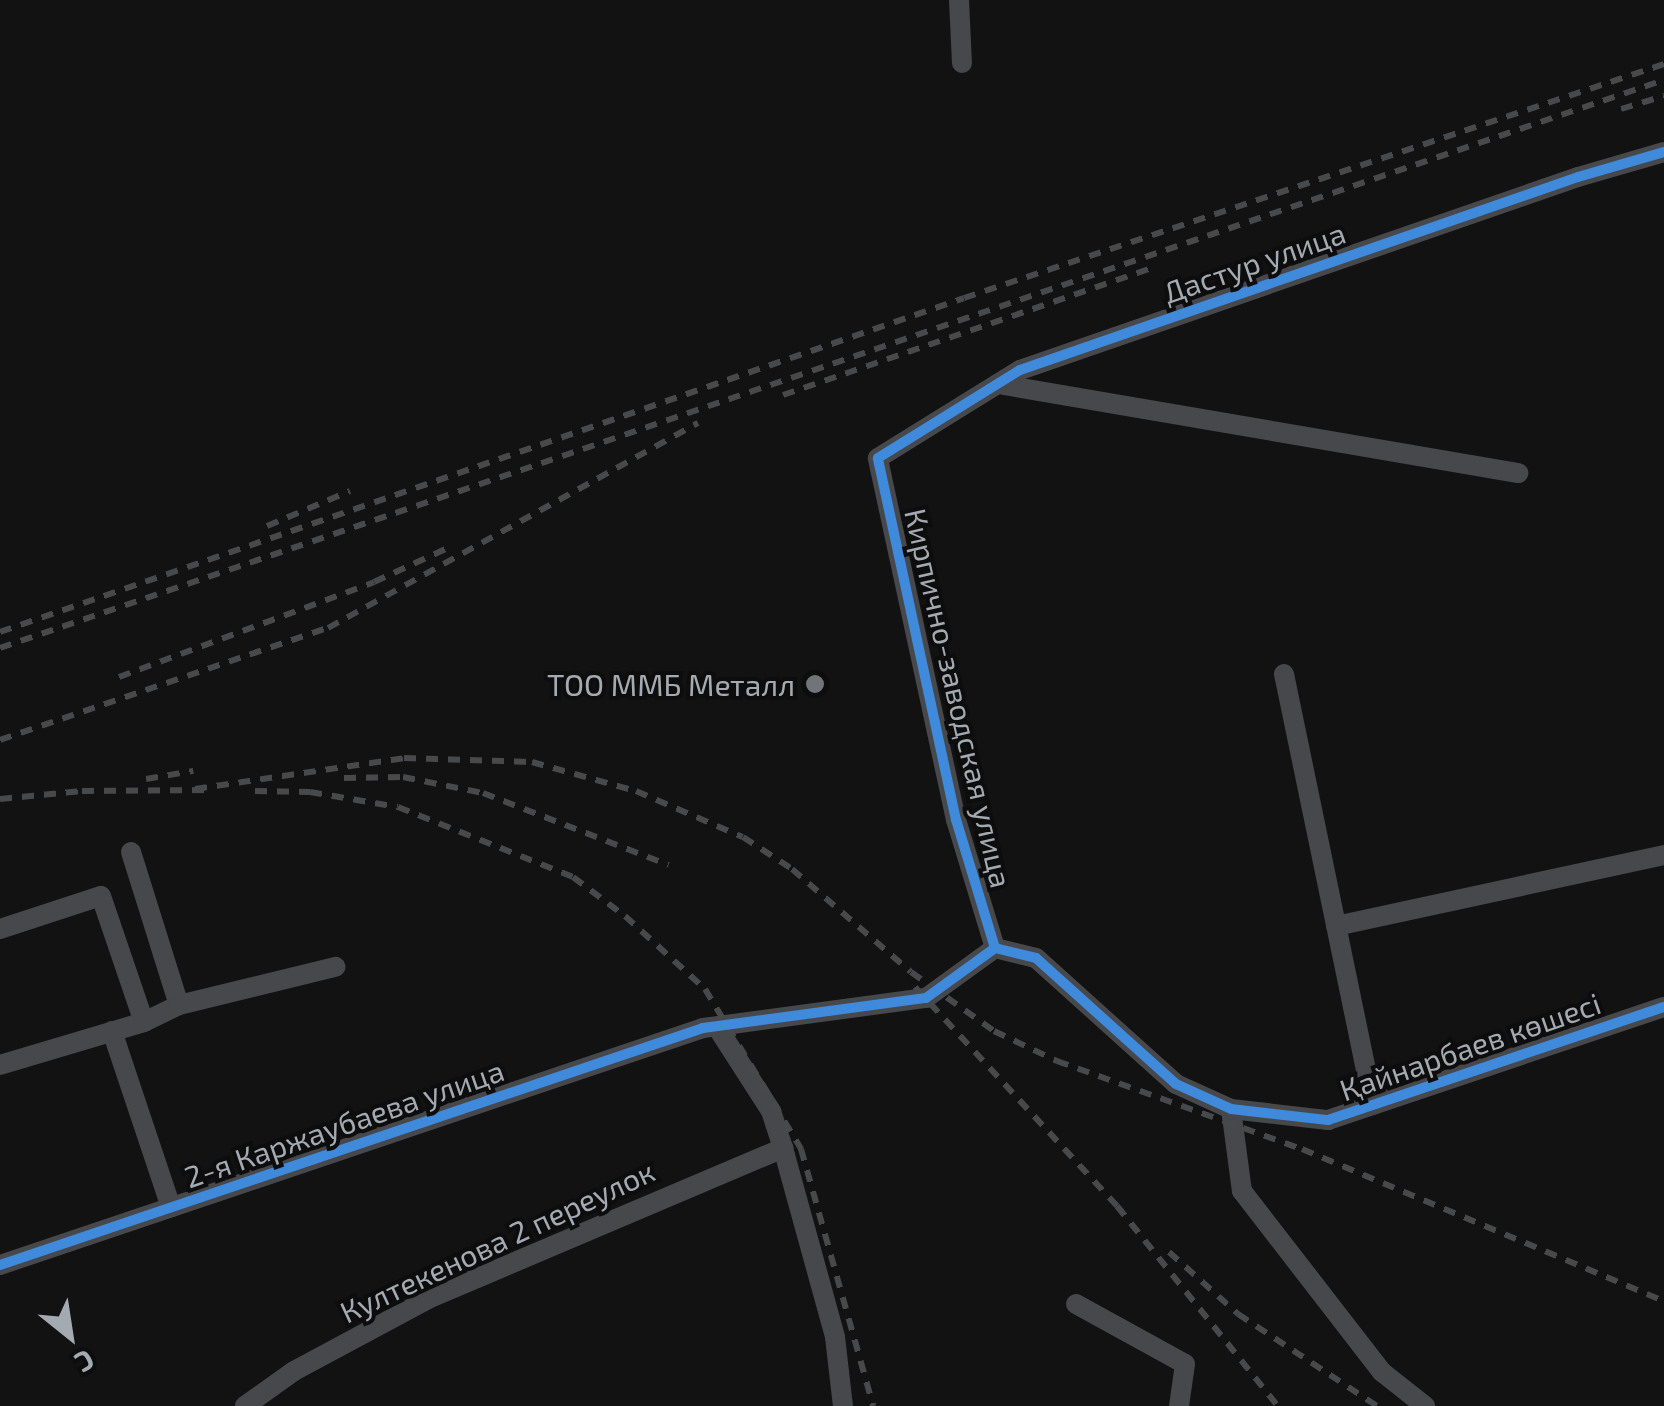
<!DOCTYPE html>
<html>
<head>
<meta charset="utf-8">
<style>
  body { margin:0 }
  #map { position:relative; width:1664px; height:1406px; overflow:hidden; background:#121213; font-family:"Exo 2",sans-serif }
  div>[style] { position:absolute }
  .minor>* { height:20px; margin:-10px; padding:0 10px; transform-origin:10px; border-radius:10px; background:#47484b }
  .rail>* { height:6px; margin-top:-3px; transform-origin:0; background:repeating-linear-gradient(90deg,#48494b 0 12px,transparent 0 22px) }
  .cycleway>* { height:10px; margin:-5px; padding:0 5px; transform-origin:5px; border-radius:5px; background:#408adc }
  .dots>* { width:28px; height:28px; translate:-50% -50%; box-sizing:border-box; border:5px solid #0d0d0e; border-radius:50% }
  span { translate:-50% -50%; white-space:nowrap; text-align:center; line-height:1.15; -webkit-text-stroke:8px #0d0d0e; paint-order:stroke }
  .street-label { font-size:30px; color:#a4aab2 }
  .poi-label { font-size:30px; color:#a4aab2 }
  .right { translate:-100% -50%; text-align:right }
  .north { position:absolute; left:20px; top:1286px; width:100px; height:100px; -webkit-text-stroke:8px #0d0d0e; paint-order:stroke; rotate:150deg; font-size:28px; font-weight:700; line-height:40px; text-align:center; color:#a4aab2 }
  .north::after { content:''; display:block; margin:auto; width:35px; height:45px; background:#a4aab2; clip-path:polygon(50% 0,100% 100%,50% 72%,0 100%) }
</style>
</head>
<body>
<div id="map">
  <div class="minor">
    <div style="left:959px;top:0;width:63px;rotate:87.3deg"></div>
    <div style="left:998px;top:384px;width:528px;rotate:9.71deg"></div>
    <div style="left:1284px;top:674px;width:440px;rotate:78.3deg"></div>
    <div style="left:131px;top:852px;width:160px;rotate:72.6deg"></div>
    <div style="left:1336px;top:926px;width:336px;rotate:-12.2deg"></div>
    <div style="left:0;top:929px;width:106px;rotate:-18.1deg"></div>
    <div style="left:101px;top:896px;width:133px;rotate:71.2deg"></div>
    <div style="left:995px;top:948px;width:134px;rotate:-106.9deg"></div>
    <div style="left:956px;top:820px;width:370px;rotate:-102.2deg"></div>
    <div style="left:878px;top:458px;width:167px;rotate:-31.8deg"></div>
    <div style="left:1020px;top:370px;width:590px;rotate:-19.08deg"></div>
    <div style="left:1578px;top:177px;width:90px;rotate:-16.2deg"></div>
    <div style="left:717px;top:1027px;width:100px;rotate:57.3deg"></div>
    <div style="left:771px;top:1111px;width:39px;rotate:72deg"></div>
    <div style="left:783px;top:1148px;width:196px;rotate:74.6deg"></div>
    <div style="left:835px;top:1337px;width:69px;rotate:83.4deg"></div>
    <div style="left:112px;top:1031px;width:186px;rotate:71.5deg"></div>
    <div style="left:0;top:1065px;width:150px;rotate:-16.6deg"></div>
    <div style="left:144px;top:1022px;width:39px;rotate:-26deg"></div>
    <div style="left:179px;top:1005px;width:161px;rotate:-13.7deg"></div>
    <div style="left:1231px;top:1109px;width:83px;rotate:82.4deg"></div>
    <div style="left:1242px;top:1191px;width:229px;rotate:52.3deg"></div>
    <div style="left:1382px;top:1372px;width:55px;rotate:38.3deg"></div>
    <div style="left:0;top:1265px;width:742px;rotate:-18.63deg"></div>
    <div style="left:703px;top:1028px;width:225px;rotate:-7.7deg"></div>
    <div style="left:926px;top:998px;width:85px;rotate:-35.9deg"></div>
    <div style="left:995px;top:948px;width:42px;rotate:13.7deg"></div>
    <div style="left:1036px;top:958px;width:188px;rotate:42deg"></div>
    <div style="left:1176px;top:1084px;width:60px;rotate:24.4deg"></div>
    <div style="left:1231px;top:1109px;width:98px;rotate:6.5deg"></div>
    <div style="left:1328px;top:1120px;width:354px;rotate:-18.6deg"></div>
    <div style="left:1076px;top:1304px;width:124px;rotate:28.8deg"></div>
    <div style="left:1185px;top:1364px;width:42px;rotate:98.1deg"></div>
    <div style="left:245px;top:1406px;width:60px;rotate:-35.5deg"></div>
    <div style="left:294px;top:1371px;width:154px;rotate:-28.2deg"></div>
    <div style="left:430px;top:1298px;width:384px;rotate:-23deg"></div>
  </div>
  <div class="rail">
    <div style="left:1621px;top:109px;width:45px;rotate:-16.8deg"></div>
    <div style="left:783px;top:395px;width:390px;rotate:-19deg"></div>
    <div style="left:267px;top:526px;width:90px;rotate:-22.9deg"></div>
    <div style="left:0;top:632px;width:1020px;rotate:-19.11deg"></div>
    <div style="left:964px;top:298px;width:738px;rotate:-18.48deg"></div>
    <div style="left:0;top:648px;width:1758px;rotate:-18.85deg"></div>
    <div style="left:119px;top:677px;width:272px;rotate:-20.4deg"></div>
    <div style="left:374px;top:582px;width:86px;rotate:-24.8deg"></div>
    <div style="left:0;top:740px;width:347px;rotate:-18.9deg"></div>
    <div style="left:328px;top:628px;width:423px;rotate:-29deg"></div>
    <div style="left:344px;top:778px;width:59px;rotate:-1deg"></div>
    <div style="left:403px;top:777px;width:82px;rotate:11.3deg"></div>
    <div style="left:483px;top:793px;width:199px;rotate:21.2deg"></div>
    <div style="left:146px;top:779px;width:48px;rotate:-9.7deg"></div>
    <div style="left:195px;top:789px;width:211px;rotate:-8.4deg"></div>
    <div style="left:404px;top:758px;width:128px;rotate:1.8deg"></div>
    <div style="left:532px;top:762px;width:108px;rotate:15.6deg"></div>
    <div style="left:636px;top:791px;width:116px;rotate:23.3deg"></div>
    <div style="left:743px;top:837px;width:59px;rotate:33.1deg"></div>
    <div style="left:792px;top:869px;width:157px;rotate:40.9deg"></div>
    <div style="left:911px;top:972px;width:102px;rotate:35.4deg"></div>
    <div style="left:994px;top:1031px;width:70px;rotate:25.5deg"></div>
    <div style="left:1057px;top:1061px;width:260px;rotate:19.8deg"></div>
    <div style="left:1302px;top:1149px;width:393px;rotate:22.8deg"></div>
    <div style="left:255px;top:791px;width:55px;rotate:1deg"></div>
    <div style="left:310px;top:792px;width:89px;rotate:9.7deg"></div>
    <div style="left:398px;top:807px;width:188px;rotate:21.8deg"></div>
    <div style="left:573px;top:877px;width:65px;rotate:36.9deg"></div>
    <div style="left:625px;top:916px;width:108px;rotate:42.4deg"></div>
    <div style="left:705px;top:989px;width:187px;rotate:59deg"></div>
    <div style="left:801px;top:1149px;width:267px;rotate:74.3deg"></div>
    <div style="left:0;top:799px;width:82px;rotate:-5.6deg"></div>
    <div style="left:82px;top:791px;width:128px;rotate:-0.4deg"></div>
    <div style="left:915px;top:987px;width:298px;rotate:47.3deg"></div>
    <div style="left:1117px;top:1206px;width:257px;rotate:51.2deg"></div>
    <div style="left:1169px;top:1252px;width:93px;rotate:41.9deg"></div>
    <div style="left:1238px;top:1314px;width:167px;rotate:33.5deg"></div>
  </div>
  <div class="cycleway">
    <div style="left:995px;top:948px;width:134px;rotate:-106.9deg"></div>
    <div style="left:956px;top:820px;width:370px;rotate:-102.2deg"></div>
    <div style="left:878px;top:458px;width:167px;rotate:-31.8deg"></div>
    <div style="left:1020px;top:370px;width:590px;rotate:-19.08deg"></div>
    <div style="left:1578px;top:177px;width:90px;rotate:-16.2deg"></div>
    <div style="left:0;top:1265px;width:742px;rotate:-18.63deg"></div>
    <div style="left:703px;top:1028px;width:225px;rotate:-7.7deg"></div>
    <div style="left:926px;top:998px;width:85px;rotate:-35.9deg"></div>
    <div style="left:995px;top:948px;width:42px;rotate:13.7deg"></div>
    <div style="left:1036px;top:958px;width:188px;rotate:42deg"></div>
    <div style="left:1176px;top:1084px;width:60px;rotate:24.4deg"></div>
    <div style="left:1231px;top:1109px;width:98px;rotate:6.5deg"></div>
    <div style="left:1328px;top:1120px;width:354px;rotate:-18.6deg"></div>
  </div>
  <div class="dots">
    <div style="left:815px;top:684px;background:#71757a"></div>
  </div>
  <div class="street-label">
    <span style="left:1254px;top:262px;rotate:-19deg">Дастур улица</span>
    <span style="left:959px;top:698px;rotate:77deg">Кирпично-заводская улица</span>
    <span style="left:1470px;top:1046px;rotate:-19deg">Қайнарбаев көшесі</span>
    <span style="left:344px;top:1123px;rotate:-19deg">2-я Каржаубаева улица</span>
    <span style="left:497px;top:1241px;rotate:-25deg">Култекенова 2 переулок</span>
  </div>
  <div class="poi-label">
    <span class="right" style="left:795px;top:684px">ТОО ММБ Металл</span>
  </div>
  <div class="north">С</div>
</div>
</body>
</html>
